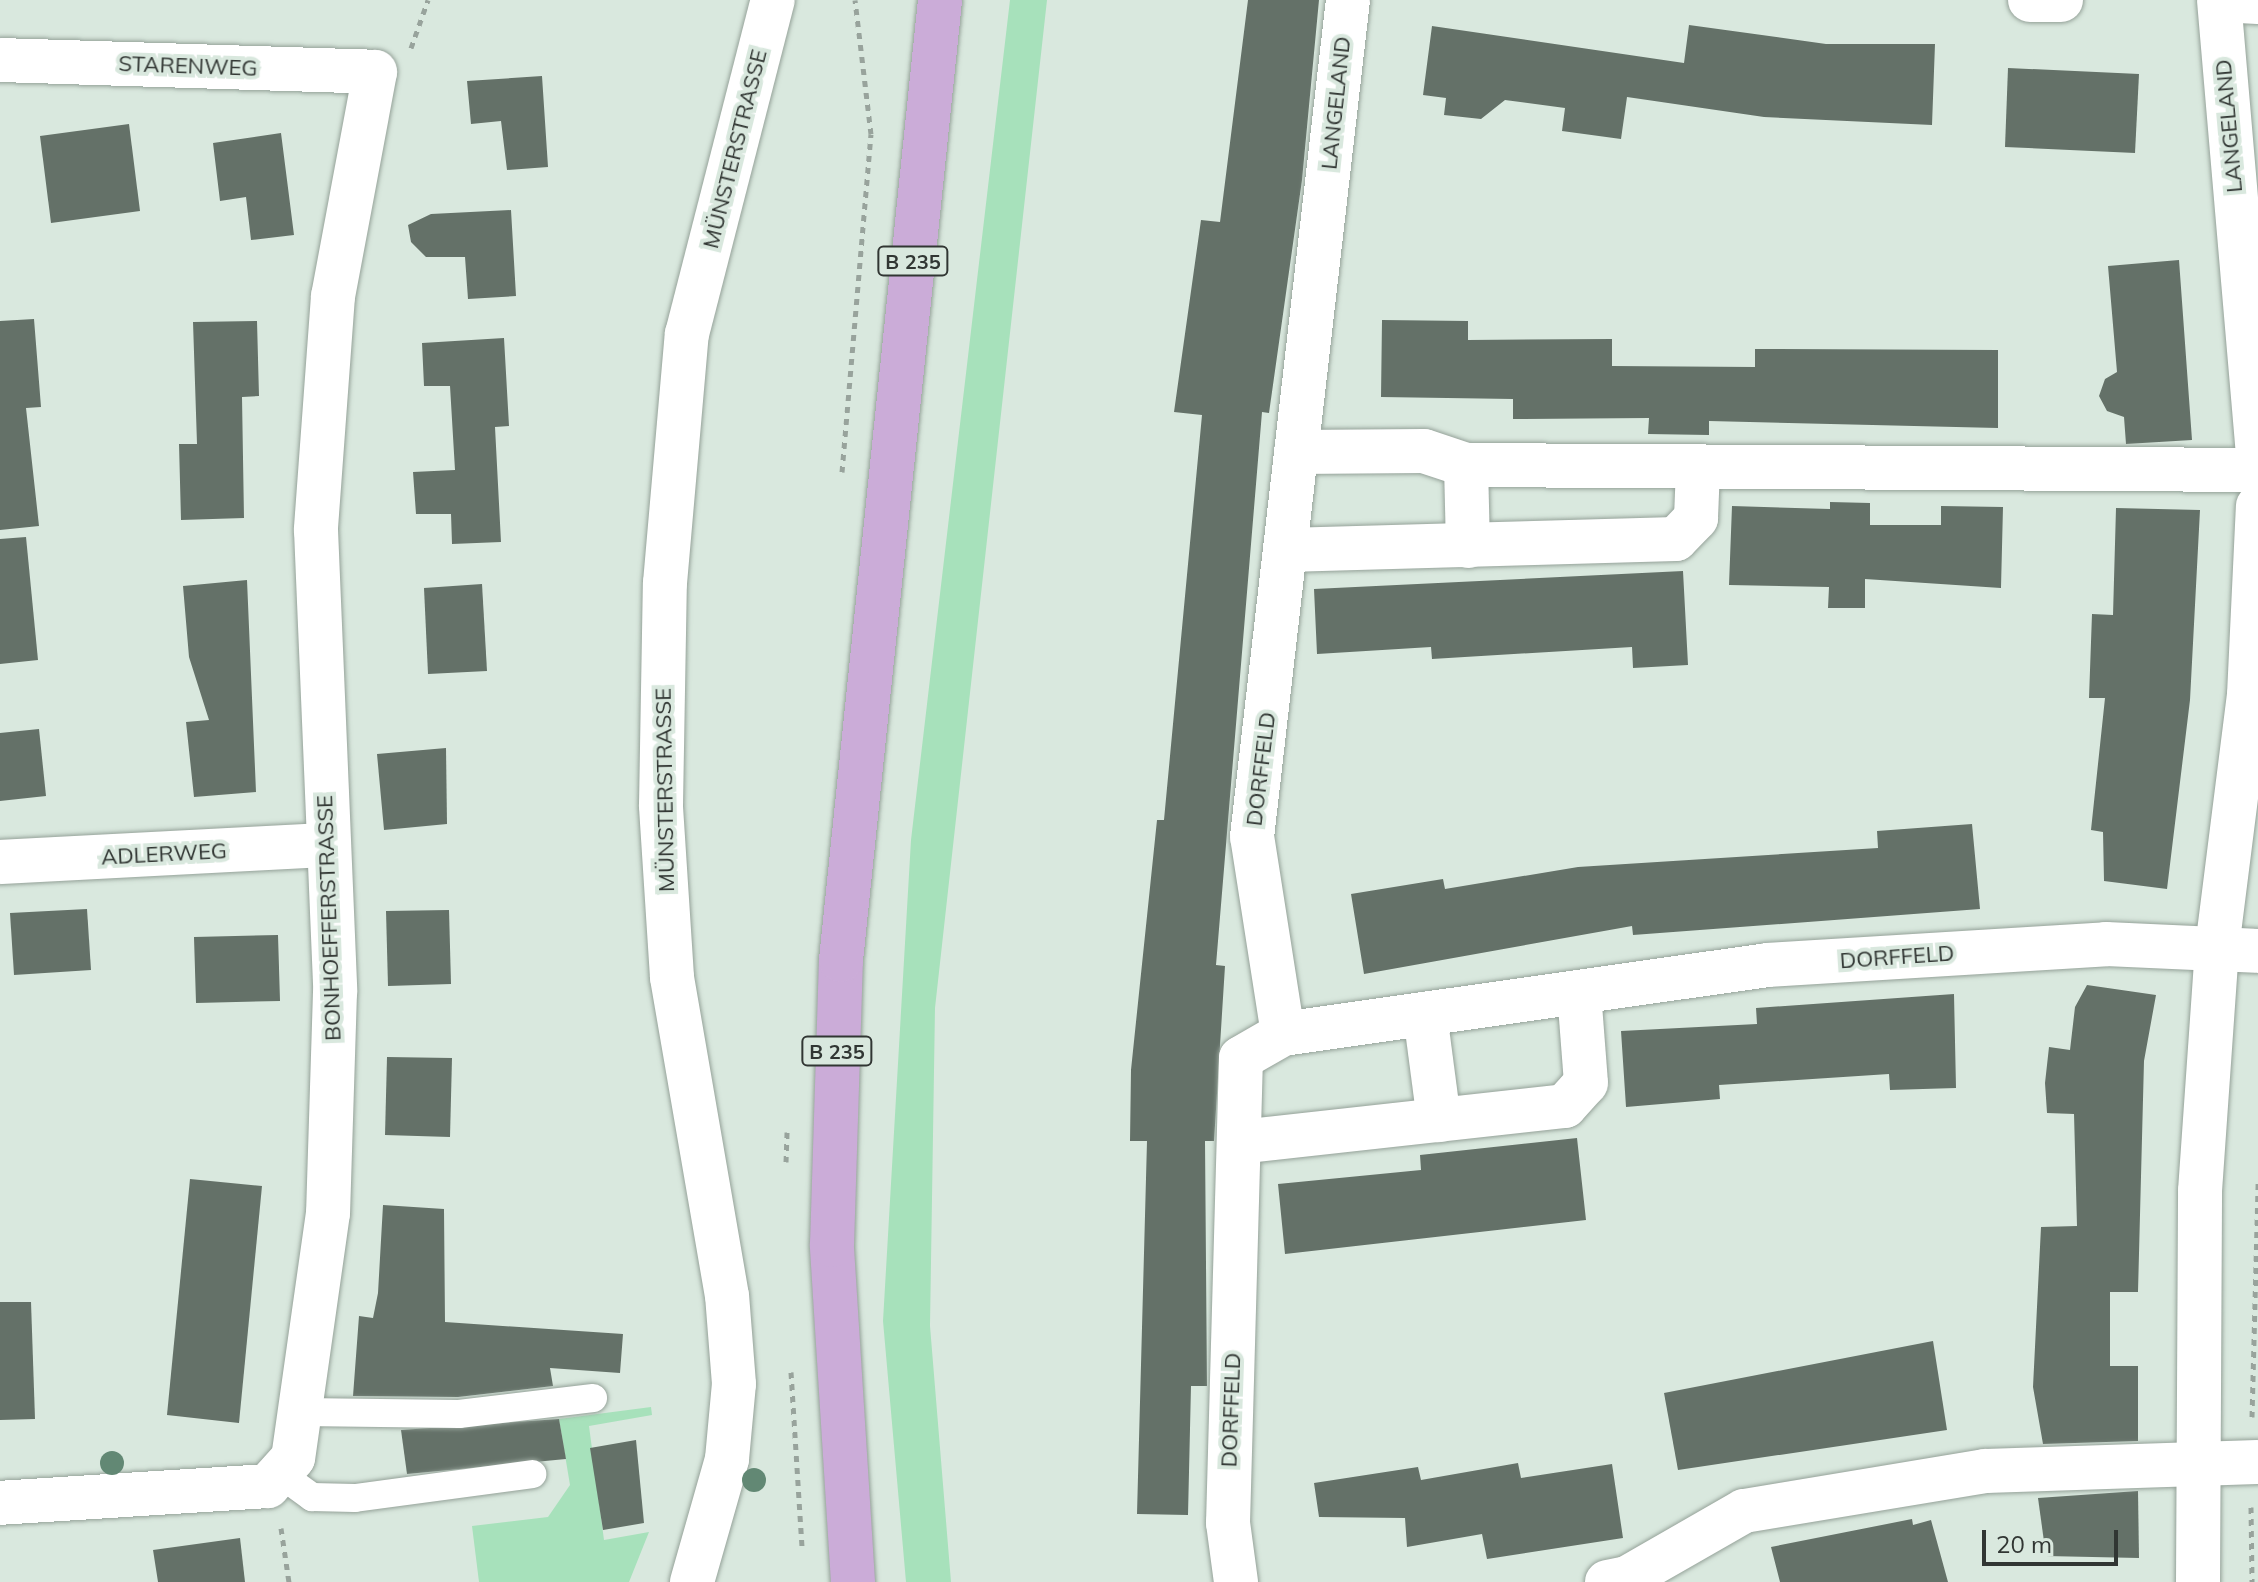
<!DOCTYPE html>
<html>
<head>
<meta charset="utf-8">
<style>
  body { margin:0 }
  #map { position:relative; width:2258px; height:1582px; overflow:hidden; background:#d9e8de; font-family:Mulish,sans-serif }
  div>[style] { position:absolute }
  .green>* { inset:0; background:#a7e1bb }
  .building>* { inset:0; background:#647168 }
  .path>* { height:5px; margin-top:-2.5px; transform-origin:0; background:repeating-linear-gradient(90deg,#98a39c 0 6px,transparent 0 12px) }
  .roads { filter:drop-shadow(0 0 2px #95a299) drop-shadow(0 0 2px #95a299) }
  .lane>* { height:28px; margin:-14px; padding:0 14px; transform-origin:14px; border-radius:14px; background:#fff }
  .street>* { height:44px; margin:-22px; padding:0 22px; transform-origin:22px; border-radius:22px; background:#fff }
  .primary>* { height:44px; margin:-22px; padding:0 22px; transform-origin:22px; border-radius:22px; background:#cbacd8 }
  .trees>* { width:24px; height:24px; margin:-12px; border-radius:50%; background:#628874 }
  span { translate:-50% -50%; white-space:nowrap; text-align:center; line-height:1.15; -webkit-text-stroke:8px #d9e8de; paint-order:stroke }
  .shield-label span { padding:2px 6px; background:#d9e8de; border:2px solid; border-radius:6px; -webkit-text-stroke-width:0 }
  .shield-label { font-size:20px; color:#313633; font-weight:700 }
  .street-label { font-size:22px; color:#313633 }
  .scale { position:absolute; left:1982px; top:1530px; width:136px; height:36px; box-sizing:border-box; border:4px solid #313633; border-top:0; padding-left:10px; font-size:24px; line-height:28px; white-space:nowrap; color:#313633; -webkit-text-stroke:6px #d9e8de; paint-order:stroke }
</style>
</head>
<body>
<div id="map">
  <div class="green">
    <div style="clip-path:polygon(1010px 0,1047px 0,935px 1008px,930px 1326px,951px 1582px,906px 1582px,883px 1321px,911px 840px)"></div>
    <div style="clip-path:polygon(651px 1407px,652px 1415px,589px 1426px,604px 1540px,649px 1532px,629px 1582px,479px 1582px,472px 1526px,548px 1517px,570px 1485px,559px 1419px)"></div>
  </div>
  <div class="building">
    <div style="clip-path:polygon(1248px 0,1319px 0,1302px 180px,1269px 413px,1262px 412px,1216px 965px,1225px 966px,1214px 1141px,1205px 1141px,1207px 1386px,1191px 1386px,1188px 1515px,1137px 1514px,1147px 1141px,1130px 1141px,1131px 1070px,1157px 820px,1164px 820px,1202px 415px,1174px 412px,1201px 220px,1220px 222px)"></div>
    <div style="clip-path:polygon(1689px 25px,1826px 44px,1935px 44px,1932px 125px,1764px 117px,1627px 97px,1621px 139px,1562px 131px,1565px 108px,1505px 100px,1481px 119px,1444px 115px,1446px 98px,1423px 95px,1432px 26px,1684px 63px)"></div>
    <div style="clip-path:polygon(2008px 68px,2139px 74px,2135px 153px,2005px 147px)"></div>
    <div style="clip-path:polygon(542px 76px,548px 167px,507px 170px,501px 121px,471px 124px,467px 81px)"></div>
    <div style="clip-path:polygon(129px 124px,140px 211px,51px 223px,40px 136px)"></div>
    <div style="clip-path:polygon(281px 133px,294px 235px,251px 240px,246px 197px,220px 201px,213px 143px)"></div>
    <div style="clip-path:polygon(511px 210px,516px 296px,468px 299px,465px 257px,426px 257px,411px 242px,408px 225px,431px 214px)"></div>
    <div style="clip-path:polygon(2179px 260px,2192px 440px,2126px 444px,2124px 417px,2107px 411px,2099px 396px,2105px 379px,2117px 372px,2108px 266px)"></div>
    <div style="clip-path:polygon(34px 319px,41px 407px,26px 408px,39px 526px,0 530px,0 321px)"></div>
    <div style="clip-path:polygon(1382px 320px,1468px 321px,1468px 340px,1612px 339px,1612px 366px,1755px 367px,1755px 349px,1998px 350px,1998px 428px,1709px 421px,1709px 435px,1648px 434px,1649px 418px,1513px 419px,1513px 399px,1381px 397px)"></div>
    <div style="clip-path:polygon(257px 321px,259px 396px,242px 397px,244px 518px,181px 520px,179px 444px,197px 444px,193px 322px)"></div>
    <div style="clip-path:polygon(504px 338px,509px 426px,495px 427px,501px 542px,452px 544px,451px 514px,416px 514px,413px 472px,455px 470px,450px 386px,424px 386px,422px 343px)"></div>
    <div style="clip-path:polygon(1830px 502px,1870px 503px,1870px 525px,1941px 525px,1941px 506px,2003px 507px,2001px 588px,1865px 579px,1865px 608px,1828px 608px,1829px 587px,1729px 585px,1732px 506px,1830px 509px)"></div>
    <div style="clip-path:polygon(2116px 508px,2200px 510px,2190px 700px,2167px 889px,2104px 881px,2103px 832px,2091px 830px,2105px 698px,2089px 698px,2092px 614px,2113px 615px)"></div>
    <div style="clip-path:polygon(26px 537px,38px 660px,0 664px,0 539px)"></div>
    <div style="clip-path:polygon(1683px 571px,1688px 665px,1633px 668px,1632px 647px,1432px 659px,1431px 647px,1317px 654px,1314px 589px)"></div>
    <div style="clip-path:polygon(247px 580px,256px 792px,194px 797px,186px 722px,209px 720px,189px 657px,183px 586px)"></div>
    <div style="clip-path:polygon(482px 584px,487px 671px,428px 674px,424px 588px)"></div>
    <div style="clip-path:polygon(39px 729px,46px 796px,0 801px,0 733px)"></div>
    <div style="clip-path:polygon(446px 748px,447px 824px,384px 830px,377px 754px)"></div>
    <div style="clip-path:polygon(1972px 824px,1980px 909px,1633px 935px,1632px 926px,1364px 974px,1351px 894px,1443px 879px,1445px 889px,1578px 867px,1878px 848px,1877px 831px)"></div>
    <div style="clip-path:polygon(87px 909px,91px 970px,14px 975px,10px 913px)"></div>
    <div style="clip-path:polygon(449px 910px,451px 984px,388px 986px,386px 911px)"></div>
    <div style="clip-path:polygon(278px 935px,280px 1001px,196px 1003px,194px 937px)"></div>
    <div style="clip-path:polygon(2087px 985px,2156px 995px,2144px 1061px,2138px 1292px,2110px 1292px,2110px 1366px,2138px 1366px,2138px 1441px,2043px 1444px,2033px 1387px,2041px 1227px,2077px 1226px,2074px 1114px,2047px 1113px,2045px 1083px,2049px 1047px,2070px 1050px,2075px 1007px)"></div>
    <div style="clip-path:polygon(1954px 994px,1956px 1088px,1890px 1090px,1889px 1074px,1719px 1085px,1720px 1099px,1626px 1107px,1621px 1031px,1757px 1024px,1756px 1008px)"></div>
    <div style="clip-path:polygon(387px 1057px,452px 1058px,450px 1137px,385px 1135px)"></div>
    <div style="clip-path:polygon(1577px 1138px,1586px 1220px,1285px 1254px,1278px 1184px,1421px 1170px,1420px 1155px)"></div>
    <div style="clip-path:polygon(190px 1179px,262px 1186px,239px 1423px,167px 1415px)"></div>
    <div style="clip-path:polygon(383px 1205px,444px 1209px,445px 1322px,623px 1334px,620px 1373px,550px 1368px,553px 1386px,458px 1397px,353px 1396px,359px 1316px,373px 1318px,378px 1293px)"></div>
    <div style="clip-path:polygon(0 1302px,31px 1302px,35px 1419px,0 1420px)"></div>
    <div style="clip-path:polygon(1933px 1341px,1947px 1430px,1678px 1470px,1664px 1393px)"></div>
    <div style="clip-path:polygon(559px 1419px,566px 1459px,407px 1474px,401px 1430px)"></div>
    <div style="clip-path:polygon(636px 1440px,644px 1523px,603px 1530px,590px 1448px)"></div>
    <div style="clip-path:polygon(1518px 1463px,1521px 1478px,1612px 1464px,1623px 1538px,1487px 1559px,1482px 1534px,1407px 1547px,1405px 1518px,1319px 1517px,1314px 1483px,1418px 1467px,1421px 1480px)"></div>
    <div style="clip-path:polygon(2138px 1491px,2139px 1558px,2046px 1556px,2038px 1498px)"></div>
    <div style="clip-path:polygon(1912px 1519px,1913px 1525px,1931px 1520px,1948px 1582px,1780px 1582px,1771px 1547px)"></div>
    <div style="clip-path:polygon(240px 1538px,245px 1582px,158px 1582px,153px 1550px)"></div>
  </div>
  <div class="path">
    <div style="left:411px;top:48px;width:51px;rotate:-70.5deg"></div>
    <div style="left:842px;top:472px;width:339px;rotate:-85.1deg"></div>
    <div style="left:871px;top:134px;width:135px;rotate:-96.8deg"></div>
    <div style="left:786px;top:1162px;width:30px;rotate:-88deg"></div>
    <div style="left:791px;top:1372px;width:177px;rotate:86.4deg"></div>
    <div style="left:2252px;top:1417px;width:235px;rotate:-88.5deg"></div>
    <div style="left:2251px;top:1507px;width:75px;rotate:89.2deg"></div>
    <div style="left:281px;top:1528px;width:55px;rotate:81.6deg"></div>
  </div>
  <div class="roads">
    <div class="lane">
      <div style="left:302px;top:1412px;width:157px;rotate:0.7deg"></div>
      <div style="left:459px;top:1414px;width:135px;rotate:-6.8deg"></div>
      <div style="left:283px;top:1476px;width:36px;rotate:36deg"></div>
      <div style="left:312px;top:1497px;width:43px;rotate:1.3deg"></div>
      <div style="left:355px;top:1498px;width:179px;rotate:-7.7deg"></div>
    </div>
    <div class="street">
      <div style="left:2030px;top:0;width:31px"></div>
      <div style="left:2219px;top:0;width:453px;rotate:85.1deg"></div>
      <div style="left:2221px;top:0;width:37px;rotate:3deg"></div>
      <div style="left:0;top:60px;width:375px;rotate:1.8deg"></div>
      <div style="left:375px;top:72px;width:228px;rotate:100.6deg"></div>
      <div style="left:333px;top:296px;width:235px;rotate:94.2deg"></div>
      <div style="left:316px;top:530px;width:462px;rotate:87.6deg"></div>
      <div style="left:335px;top:992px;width:221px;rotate:91.8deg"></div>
      <div style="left:328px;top:1213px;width:247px;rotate:98.1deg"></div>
      <div style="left:293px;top:1458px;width:38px;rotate:132deg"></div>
      <div style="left:268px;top:1486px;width:269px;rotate:176.4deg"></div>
      <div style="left:1296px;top:452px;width:128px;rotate:-0.4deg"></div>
      <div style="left:1424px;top:451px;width:44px;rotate:18.4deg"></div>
      <div style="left:1466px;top:465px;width:792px;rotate:0.36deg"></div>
      <div style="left:1466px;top:465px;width:81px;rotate:88.6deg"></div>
      <div style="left:1286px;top:550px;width:390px;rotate:-1.6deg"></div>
      <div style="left:1676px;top:539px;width:29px;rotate:-46deg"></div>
      <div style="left:1696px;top:518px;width:49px;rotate:-87.7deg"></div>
      <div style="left:0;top:862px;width:327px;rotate:-3deg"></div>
      <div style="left:1425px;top:1014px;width:107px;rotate:82.5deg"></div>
      <div style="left:1283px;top:1034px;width:489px;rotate:-8.1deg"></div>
      <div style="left:1767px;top:965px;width:340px;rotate:-3.5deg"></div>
      <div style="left:2106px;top:944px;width:152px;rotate:2.6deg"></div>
      <div style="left:1239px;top:1142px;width:328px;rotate:-6.3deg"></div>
      <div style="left:1565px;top:1106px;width:31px;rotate:-48deg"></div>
      <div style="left:1586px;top:1083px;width:91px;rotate:-94.4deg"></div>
      <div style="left:692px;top:1582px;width:128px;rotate:-74.1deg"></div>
      <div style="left:727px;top:1459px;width:75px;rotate:-84.7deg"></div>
      <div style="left:734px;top:1384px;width:88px;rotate:-94.5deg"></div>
      <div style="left:727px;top:1296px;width:324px;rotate:-99.8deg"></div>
      <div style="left:672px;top:977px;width:172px;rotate:-93.7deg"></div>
      <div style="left:661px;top:805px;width:222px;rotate:-89deg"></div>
      <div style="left:665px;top:583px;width:250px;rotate:-85deg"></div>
      <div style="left:687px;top:334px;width:345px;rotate:-75.6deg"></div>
      <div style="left:1236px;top:1582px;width:60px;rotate:-97.7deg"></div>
      <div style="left:1228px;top:1523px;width:465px;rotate:-88.4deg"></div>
      <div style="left:1241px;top:1058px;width:48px;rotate:-29.7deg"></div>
      <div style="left:1283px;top:1034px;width:199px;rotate:-98.9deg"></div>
      <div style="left:1252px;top:837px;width:842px;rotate:-83.46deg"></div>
      <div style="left:1607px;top:1582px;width:20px;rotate:-11deg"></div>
      <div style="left:1627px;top:1578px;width:135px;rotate:-29.8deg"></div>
      <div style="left:1744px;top:1511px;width:244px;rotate:-9.4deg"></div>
      <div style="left:1985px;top:1471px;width:273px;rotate:-1.9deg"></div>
      <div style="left:2198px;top:1582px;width:391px;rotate:-89.7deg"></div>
      <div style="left:2200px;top:1191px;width:244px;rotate:-86deg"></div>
      <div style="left:2217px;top:948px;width:255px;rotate:-82.8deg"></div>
      <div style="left:2249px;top:695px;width:189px;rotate:-87.3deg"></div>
    </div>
    <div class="primary">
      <div style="left:853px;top:1582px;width:338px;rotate:-93.6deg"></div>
      <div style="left:832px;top:1245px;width:285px;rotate:-88.2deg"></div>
      <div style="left:841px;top:960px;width:965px;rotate:-84.11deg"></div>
    </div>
  </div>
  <div class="trees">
    <div style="left:112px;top:1463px"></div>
    <div style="left:754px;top:1480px"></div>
  </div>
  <div class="shield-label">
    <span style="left:913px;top:261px">B 235</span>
    <span style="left:837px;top:1051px">B 235</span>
  </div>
  <div class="street-label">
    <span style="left:188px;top:66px;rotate:2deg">STARENWEG</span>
    <span style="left:1336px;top:103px;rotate:-84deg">LANGELAND</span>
    <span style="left:2229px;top:126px;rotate:-95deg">LANGELAND</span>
    <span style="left:735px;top:149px;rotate:-76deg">MÜNSTERSTRASSE</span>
    <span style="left:1261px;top:769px;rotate:-83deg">DORFFELD</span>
    <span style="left:665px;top:790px;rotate:-91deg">MÜNSTERSTRASSE</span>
    <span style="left:164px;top:854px;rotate:-3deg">ADLERWEG</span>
    <span style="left:329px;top:918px;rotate:-92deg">BONHOEFFERSTRASSE</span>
    <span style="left:1897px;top:957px;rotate:-4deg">DORFFELD</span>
    <span style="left:1231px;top:1410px;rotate:-88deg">DORFFELD</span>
  </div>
  <div class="scale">20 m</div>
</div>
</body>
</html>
